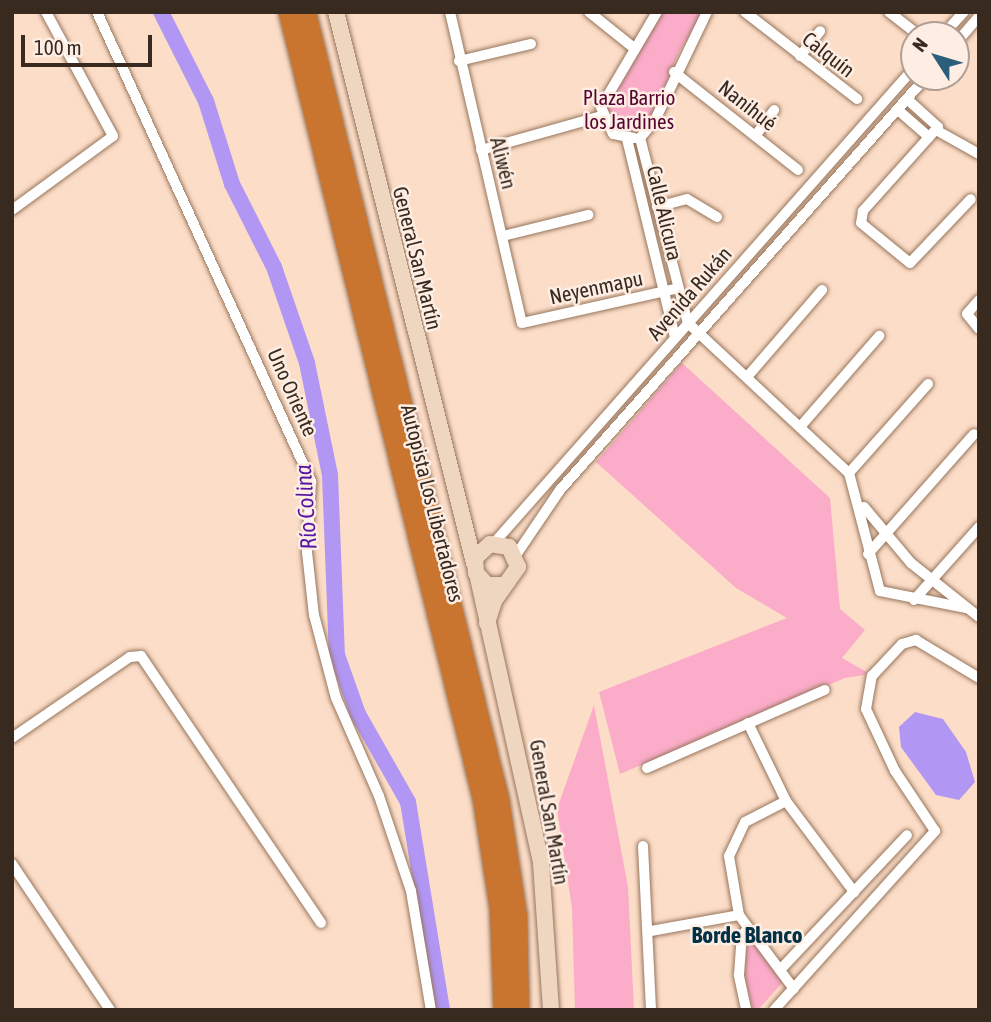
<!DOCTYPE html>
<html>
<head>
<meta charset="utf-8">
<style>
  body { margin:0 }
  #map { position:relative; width:991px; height:1022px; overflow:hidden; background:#fcddc7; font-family:"Asap Condensed",sans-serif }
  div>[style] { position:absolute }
  .green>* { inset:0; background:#fbacc9 }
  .water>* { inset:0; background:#b196f4 }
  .river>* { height:16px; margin:-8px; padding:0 8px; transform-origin:8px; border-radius:8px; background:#b196f4 }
  .roads { filter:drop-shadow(0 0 2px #97755c) drop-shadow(0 0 2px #97755c) }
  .street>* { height:10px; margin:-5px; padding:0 5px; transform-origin:5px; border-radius:5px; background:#fff }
  .secondary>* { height:16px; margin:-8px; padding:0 8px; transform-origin:8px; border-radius:8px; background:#efd6c1 }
  .highway>* { height:19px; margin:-9.5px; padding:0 9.5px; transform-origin:9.5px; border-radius:9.5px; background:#c97530 }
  span { translate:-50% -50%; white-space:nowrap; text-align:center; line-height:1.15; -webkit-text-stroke:5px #fdede3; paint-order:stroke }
  .street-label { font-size:21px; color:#392a20 }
  .park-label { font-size:21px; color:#580431 }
  .water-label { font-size:23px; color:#5615a2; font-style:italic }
  .neighbourhood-label { font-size:23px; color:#033045; font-weight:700 }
  .frame { position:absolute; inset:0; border:14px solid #392a20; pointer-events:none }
  .north { position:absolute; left:900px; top:21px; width:70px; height:70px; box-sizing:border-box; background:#fdede3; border:2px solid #af9f95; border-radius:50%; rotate:307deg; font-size:19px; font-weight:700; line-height:28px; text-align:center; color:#392a20 }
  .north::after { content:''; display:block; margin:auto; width:24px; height:32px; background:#2b5e7b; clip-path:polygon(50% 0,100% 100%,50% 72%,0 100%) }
  .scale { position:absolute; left:21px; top:35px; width:131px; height:32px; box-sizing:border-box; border:4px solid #392a20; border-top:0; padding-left:9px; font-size:21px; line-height:24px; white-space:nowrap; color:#392a20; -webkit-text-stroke:5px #fdede3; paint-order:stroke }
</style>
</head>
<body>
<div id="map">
  <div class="green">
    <div style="clip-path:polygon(663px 12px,704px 12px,679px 52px,650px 121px,637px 132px,614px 131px,604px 107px)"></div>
    <div style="clip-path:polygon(682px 363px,830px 498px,840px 609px,865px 630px,842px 658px,870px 674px,845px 678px,620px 774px,599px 692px,787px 618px,736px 588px,596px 462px)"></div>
    <div style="clip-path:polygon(594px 705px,628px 887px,634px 1010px,575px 1010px,572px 908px,557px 809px)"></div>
    <div style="clip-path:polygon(749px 935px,783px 982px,758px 1010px,753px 1010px,744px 975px)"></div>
  </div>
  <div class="water">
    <div style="clip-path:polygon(915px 712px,943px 719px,966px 752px,975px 782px,959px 800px,936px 795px,901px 747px,899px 727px)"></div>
  </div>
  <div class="river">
    <div style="left:161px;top:12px;width:100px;rotate:63.2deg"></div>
    <div style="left:206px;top:101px;width:87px;rotate:72.6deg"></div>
    <div style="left:232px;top:184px;width:93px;rotate:63.2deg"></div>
    <div style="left:274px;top:267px;width:102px;rotate:71deg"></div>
    <div style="left:307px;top:363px;width:114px;rotate:78.4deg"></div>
    <div style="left:330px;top:475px;width:180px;rotate:87.8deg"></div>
    <div style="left:337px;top:655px;width:63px;rotate:70.4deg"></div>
    <div style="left:358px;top:714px;width:101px;rotate:60.4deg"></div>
    <div style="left:408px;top:802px;width:211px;rotate:80.7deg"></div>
  </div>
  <div class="roads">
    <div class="street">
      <div style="left:97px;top:12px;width:516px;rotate:65.47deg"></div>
      <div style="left:311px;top:481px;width:71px;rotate:93.2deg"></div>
      <div style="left:307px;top:552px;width:63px;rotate:83.7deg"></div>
      <div style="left:314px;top:615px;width:86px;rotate:75.2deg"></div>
      <div style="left:336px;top:698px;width:107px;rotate:66.3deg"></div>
      <div style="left:379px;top:796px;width:100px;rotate:71.4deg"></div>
      <div style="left:411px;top:891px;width:121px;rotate:80.5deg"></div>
      <div style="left:450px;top:12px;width:319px;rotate:77deg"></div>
      <div style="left:522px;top:323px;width:160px;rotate:-12.6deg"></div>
      <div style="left:589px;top:12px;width:58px;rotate:38.7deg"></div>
      <div style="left:745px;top:12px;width:142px;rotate:37.8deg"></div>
      <div style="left:889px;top:12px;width:37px;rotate:38deg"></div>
      <div style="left:943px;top:35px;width:31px;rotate:-48deg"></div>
      <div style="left:956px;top:43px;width:35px;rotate:-49deg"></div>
      <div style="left:800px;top:56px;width:32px;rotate:-51deg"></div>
      <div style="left:459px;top:61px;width:74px;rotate:-13.3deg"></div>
      <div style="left:674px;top:72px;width:158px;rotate:38.3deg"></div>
      <div style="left:907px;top:99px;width:42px;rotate:42.1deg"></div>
      <div style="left:938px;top:127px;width:113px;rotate:131.8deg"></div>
      <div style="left:863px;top:211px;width:12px;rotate:99deg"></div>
      <div style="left:861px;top:223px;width:63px;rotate:39.2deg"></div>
      <div style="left:910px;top:263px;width:88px;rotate:-46.4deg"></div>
      <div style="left:898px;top:110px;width:41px;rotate:41.1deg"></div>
      <div style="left:936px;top:130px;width:49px;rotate:29.2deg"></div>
      <div style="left:756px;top:135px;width:31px;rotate:-54deg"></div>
      <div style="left:634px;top:138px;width:21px;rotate:-169deg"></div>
      <div style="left:613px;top:134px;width:30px;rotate:-114deg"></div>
      <div style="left:601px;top:107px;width:110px;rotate:-59.5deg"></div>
      <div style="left:640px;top:138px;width:191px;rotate:75.5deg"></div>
      <div style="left:688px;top:323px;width:220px;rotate:43deg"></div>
      <div style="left:849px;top:473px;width:122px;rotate:75.3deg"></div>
      <div style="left:880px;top:591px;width:88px;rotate:11.2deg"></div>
      <div style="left:640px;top:138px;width:23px;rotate:-50deg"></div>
      <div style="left:655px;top:120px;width:120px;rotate:-64.3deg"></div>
      <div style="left:627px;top:139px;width:204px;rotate:76.4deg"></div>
      <div style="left:481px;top:150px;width:126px;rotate:-15.7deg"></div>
      <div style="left:657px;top:207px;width:31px;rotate:-15deg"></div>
      <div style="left:687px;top:199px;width:35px;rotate:31deg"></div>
      <div style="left:12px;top:210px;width:125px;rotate:-36.2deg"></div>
      <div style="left:113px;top:136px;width:141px;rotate:-118.4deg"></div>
      <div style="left:503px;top:236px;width:88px;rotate:-13.9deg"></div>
      <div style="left:979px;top:300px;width:18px;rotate:131deg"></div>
      <div style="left:967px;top:314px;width:19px;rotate:51deg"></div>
      <div style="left:747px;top:377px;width:115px;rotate:-49.2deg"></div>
      <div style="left:800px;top:427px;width:121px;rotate:-49deg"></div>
      <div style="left:849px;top:473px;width:119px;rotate:-48.4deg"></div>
      <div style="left:864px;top:507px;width:73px;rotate:50deg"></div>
      <div style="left:911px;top:563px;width:87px;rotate:38.5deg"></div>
      <div style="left:494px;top:543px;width:634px;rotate:-48.52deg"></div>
      <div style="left:868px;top:554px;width:160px;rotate:-48.5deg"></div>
      <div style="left:516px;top:555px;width:78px;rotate:-55.9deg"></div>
      <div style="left:560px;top:490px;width:552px;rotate:-48.45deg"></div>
      <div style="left:914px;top:600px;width:98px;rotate:-48.3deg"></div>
      <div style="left:748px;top:723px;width:87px;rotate:64deg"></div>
      <div style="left:786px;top:801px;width:114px;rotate:53.2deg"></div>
      <div style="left:12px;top:738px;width:143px;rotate:-34.5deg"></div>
      <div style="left:130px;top:657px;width:11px;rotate:-5deg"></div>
      <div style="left:141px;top:656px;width:322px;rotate:56deg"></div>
      <div style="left:647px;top:768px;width:194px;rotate:-23.7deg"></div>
      <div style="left:786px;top:801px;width:46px;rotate:152.9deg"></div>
      <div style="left:745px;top:822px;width:38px;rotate:115deg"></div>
      <div style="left:729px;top:856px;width:60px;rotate:80.4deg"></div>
      <div style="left:739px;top:915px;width:92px;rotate:53.4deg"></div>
      <div style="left:643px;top:846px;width:164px;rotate:87.2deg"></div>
      <div style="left:12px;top:864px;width:176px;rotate:56.1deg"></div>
      <div style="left:651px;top:931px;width:89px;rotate:-10.3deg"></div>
      <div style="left:780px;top:970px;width:185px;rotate:-46.7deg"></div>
      <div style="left:746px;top:1009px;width:35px;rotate:-102deg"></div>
      <div style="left:739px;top:975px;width:39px;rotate:-86deg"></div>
      <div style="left:742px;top:936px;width:10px;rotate:-53deg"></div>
      <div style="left:774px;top:1010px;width:241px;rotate:-48deg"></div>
      <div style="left:935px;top:831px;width:72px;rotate:-123.7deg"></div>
      <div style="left:895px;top:771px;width:68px;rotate:-115.1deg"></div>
      <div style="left:866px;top:709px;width:34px;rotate:-80deg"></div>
      <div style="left:872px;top:676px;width:44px;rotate:-46.8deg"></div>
      <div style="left:902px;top:644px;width:15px;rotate:-16deg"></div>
      <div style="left:916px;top:640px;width:74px;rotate:31.1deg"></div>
    </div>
    <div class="secondary">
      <div style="left:336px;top:12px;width:568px;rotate:75.94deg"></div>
      <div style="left:478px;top:578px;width:292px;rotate:77.5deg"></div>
      <div style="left:541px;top:863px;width:147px;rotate:86.1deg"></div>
      <div style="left:487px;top:623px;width:23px;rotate:-72deg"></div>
      <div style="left:494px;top:601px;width:42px;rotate:-54.8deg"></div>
      <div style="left:518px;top:567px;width:22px;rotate:-114deg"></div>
      <div style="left:509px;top:547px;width:19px;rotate:-171deg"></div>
      <div style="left:490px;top:544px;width:21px;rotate:137deg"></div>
      <div style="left:475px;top:558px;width:15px;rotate:86deg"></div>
      <div style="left:476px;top:573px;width:16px;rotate:47deg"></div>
      <div style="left:487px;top:585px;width:18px"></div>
    </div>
    <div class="highway">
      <div style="left:288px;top:12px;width:810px;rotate:76.14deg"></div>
      <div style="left:482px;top:798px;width:111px;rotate:81.2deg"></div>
      <div style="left:499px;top:908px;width:102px;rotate:87.8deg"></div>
      <div style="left:306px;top:12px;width:810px;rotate:76.22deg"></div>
      <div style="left:499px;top:799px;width:117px;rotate:81.2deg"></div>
      <div style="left:517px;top:915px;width:95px;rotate:88.8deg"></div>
    </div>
  </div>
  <div class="street-label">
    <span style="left:829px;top:54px;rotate:38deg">Calquín</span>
    <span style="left:748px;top:105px;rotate:38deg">Nanihué</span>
    <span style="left:504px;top:163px;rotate:76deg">Aliwén</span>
    <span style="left:665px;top:213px;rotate:77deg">Calle Alicura</span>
    <span style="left:418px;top:258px;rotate:76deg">General San Martín</span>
    <span style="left:596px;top:287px;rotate:-12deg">Neyenmapu</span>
    <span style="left:689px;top:293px;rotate:-49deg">Avenida Rukán</span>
    <span style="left:293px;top:392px;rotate:66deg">Uno Oriente</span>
    <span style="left:433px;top:503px;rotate:76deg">Autopista Los Libertadores</span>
    <span style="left:550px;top:812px;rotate:80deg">General San Martín</span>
  </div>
  <div class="park-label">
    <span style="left:629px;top:109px">Plaza Barrio<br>los Jardines</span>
  </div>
  <div class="water-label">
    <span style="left:306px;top:507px;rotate:-94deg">Río Colina</span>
  </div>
  <div class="neighbourhood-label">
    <span style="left:747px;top:935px">Borde Blanco</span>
  </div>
  <div class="frame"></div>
  <div class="north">N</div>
  <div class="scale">100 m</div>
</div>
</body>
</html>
